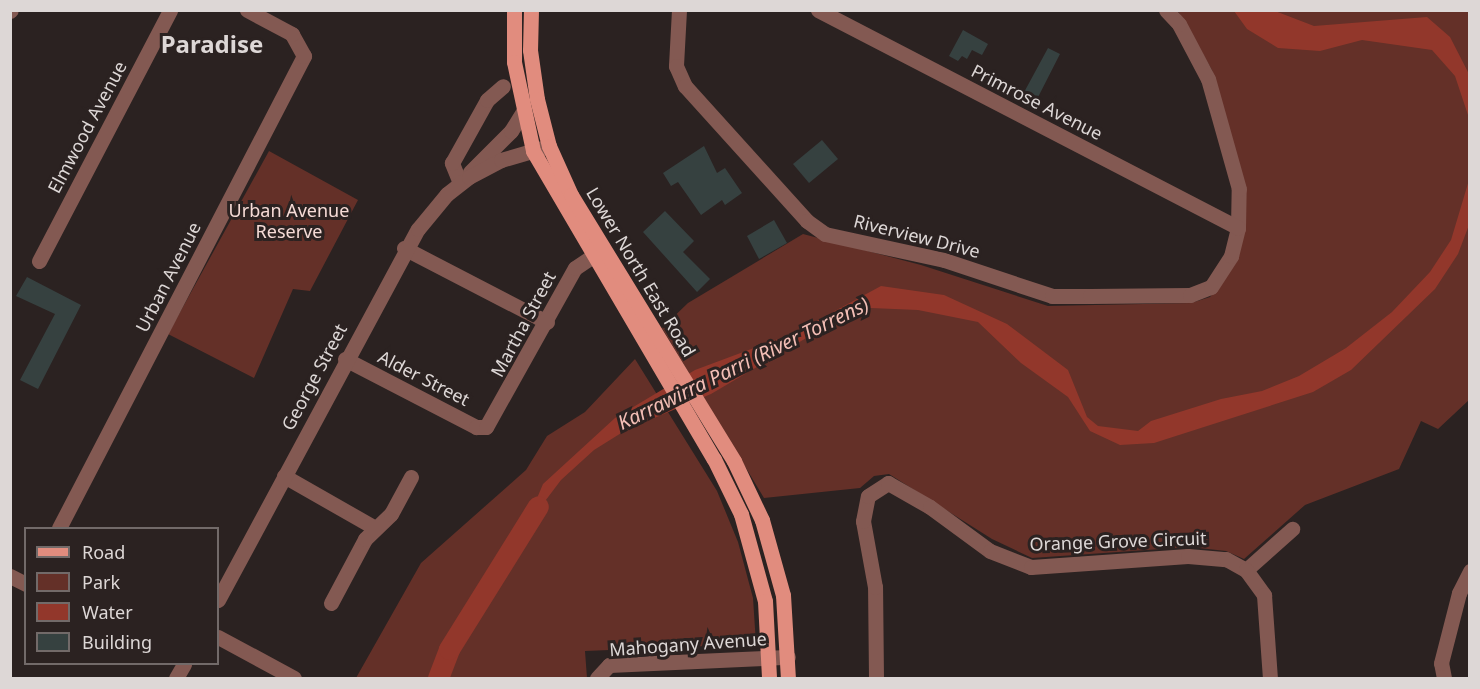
<!DOCTYPE html>
<html>
<head>
<meta charset="utf-8">
<style>
  body { margin:0 }
  #map { position:relative; width:1480px; height:689px; overflow:hidden; background:#2b2221; font-family:"Noto Sans",sans-serif }
  div>[style] { position:absolute }
  .green>* { inset:0; background:#643028 }
  .water>* { inset:0; background:#92372b }
  .river>* { height:21px; margin:-10.5px; padding:0 10.5px; transform-origin:10.5px; border-radius:10.5px; background:#92372b }
  .building>* { inset:0; background:#364140 }
  .minor>* { height:15px; margin:-7.5px; padding:0 7.5px; transform-origin:7.5px; border-radius:7.5px; background:#835952 }
  .major>* { height:15px; margin:-7.5px; padding:0 7.5px; transform-origin:7.5px; border-radius:7.5px; background:#e18c7e }
  span { translate:-50% -50%; white-space:nowrap; text-align:center; line-height:1.15; -webkit-text-stroke:6px #2b2221; paint-order:stroke }
  .street-label { font-size:18px; color:#ddd7d6 }
  .park-label { font-size:18px; color:#f6dbd6 }
  .water-label { font-size:20px; color:#f3beb5; font-style:italic }
  .district-label { font-size:24px; color:#ddd7d6; font-weight:700 }
  .frame { position:absolute; inset:0; border:12px solid #ddd7d6; pointer-events:none }
  .legend { position:absolute; left:24px; top:527px; width:195px; height:138px; box-sizing:border-box; background:#2b2221; border:2px solid #726a69; margin:0; padding:8px 10px; list-style:none; font-size:18px; color:#ddd7d6 }
  .legend li { display:flex; align-items:center; gap:12px; height:30px }
  .legend b { width:30px; border:2px solid #726a69 }
</style>
</head>
<body>
<div id="map">
  <div class="green">
    <div style="clip-path:polygon(1178px 11px,1469px 11px,1469px 400px,1438px 429px,1421px 421px,1399px 469px,1305px 505px,1244px 559px,1226px 551px,1190px 547px,1032px 558px,992px 539px,889px 474px,874px 476px,860px 488px,764px 498px,662px 328px,688px 303px,803px 234px,921px 265px,1048px 306px,1191px 303px,1210px 297px,1224px 279px,1246px 193px,1212px 70px)"></div>
    <div style="clip-path:polygon(269px 151px,358px 200px,310px 291px,293px 289px,254px 378px,168px 334px)"></div>
    <div style="clip-path:polygon(635px 359px,717px 491px,738px 542px,753px 598px,756px 644px,585px 651px,587px 678px,356px 678px,421px 563px,526px 470px,547px 436px,585px 412px)"></div>
  </div>
  <div class="water">
    <div style="clip-path:polygon(1234px 11px,1275px 11px,1314px 26px,1427px 17px,1450px 37px,1469px 74px,1469px 118px,1455px 76px,1432px 50px,1362px 40px,1320px 51px,1278px 48px,1247px 29px)"></div>
    <div style="clip-path:polygon(1469px 180px,1469px 225px,1458px 254px,1435px 289px,1351px 370px,1313px 392px,1154px 443px,1120px 445px,1090px 431px,1068px 397px,1021px 363px,978px 322px,918px 310px,871px 308px,825px 327px,711px 394px,626px 430px,594px 450px,561px 480px,524px 529px,543px 484px,615px 418px,695px 370px,794px 333px,881px 286px,944px 295px,1007px 324px,1068px 370px,1087px 417px,1098px 426px,1138px 431px,1151px 421px,1221px 399px,1262px 391px,1299px 376px,1346px 348px,1392px 312px,1430px 272px,1451px 240px)"></div>
  </div>
  <div class="river">
    <div style="left:438px;top:678px;width:31px;rotate:-69deg"></div>
    <div style="left:449px;top:649px;width:168px;rotate:-58.1deg"></div>
  </div>
  <div class="building">
    <div style="clip-path:polygon(963px 30px,988px 44px,982px 55px,972px 50px,967px 59px,962px 56px,958px 61px,949px 56px)"></div>
    <div style="clip-path:polygon(1048px 48px,1060px 54px,1032px 109px,1023px 104px,1025px 98px,1022px 96px)"></div>
    <div style="clip-path:polygon(822px 140px,838px 159px,809px 183px,793px 164px)"></div>
    <div style="clip-path:polygon(704px 146px,717px 173px,725px 168px,742px 193px,725px 205px,722px 200px,701px 215px,678px 182px,671px 186px,663px 173px)"></div>
    <div style="clip-path:polygon(665px 211px,694px 241px,683px 252px,710px 279px,697px 292px,643px 232px)"></div>
    <div style="clip-path:polygon(774px 220px,787px 243px,759px 259px,747px 236px)"></div>
    <div style="clip-path:polygon(27px 277px,81px 305px,38px 389px,20px 380px,55px 314px,16px 296px)"></div>
  </div>
  <div class="minor">
    <div style="left:679px;top:10px;width:56px;rotate:93.1deg"></div>
    <div style="left:676px;top:66px;width:22px;rotate:66deg"></div>
    <div style="left:685px;top:86px;width:182px;rotate:47.9deg"></div>
    <div style="left:807px;top:221px;width:22px;rotate:36deg"></div>
    <div style="left:825px;top:234px;width:122px;rotate:12.3deg"></div>
    <div style="left:944px;top:260px;width:114px;rotate:18.4deg"></div>
    <div style="left:1052px;top:296px;width:38px"></div>
    <div style="left:1090px;top:296px;width:100px;rotate:-0.6deg"></div>
    <div style="left:1190px;top:295px;width:22px;rotate:-21deg"></div>
    <div style="left:1211px;top:287px;width:37px;rotate:-57deg"></div>
    <div style="left:1231px;top:256px;width:29px;rotate:-76deg"></div>
    <div style="left:1238px;top:228px;width:39px;rotate:-89deg"></div>
    <div style="left:1239px;top:189px;width:114px;rotate:-105.7deg"></div>
    <div style="left:1208px;top:79px;width:62px;rotate:-117.8deg"></div>
    <div style="left:1179px;top:24px;width:19px;rotate:-133deg"></div>
    <div style="left:818px;top:10px;width:473px;rotate:27.4deg"></div>
    <div style="left:10px;top:11px;width:1px;rotate:-45deg"></div>
    <div style="left:470px;top:172px;width:58px;rotate:-45deg"></div>
    <div style="left:511px;top:131px;width:22px;rotate:-58deg"></div>
    <div style="left:460px;top:183px;width:22px;rotate:-112deg"></div>
    <div style="left:452px;top:163px;width:72px;rotate:-60.9deg"></div>
    <div style="left:487px;top:100px;width:21px;rotate:-41deg"></div>
    <div style="left:404px;top:248px;width:161px;rotate:27.4deg"></div>
    <div style="left:39px;top:261px;width:283px;rotate:-62.4deg"></div>
    <div style="left:345px;top:359px;width:148px;rotate:27.4deg"></div>
    <div style="left:476px;top:427px;width:10px"></div>
    <div style="left:486px;top:427px;width:182px;rotate:-60.8deg"></div>
    <div style="left:575px;top:268px;width:34px;rotate:-34deg"></div>
    <div style="left:284px;top:476px;width:105px;rotate:29.7deg"></div>
    <div style="left:59px;top:528px;width:532px;rotate:-62.57deg"></div>
    <div style="left:304px;top:56px;width:25px;rotate:-119deg"></div>
    <div style="left:292px;top:34px;width:51px;rotate:-151.9deg"></div>
    <div style="left:1246px;top:570px;width:62px;rotate:-41.7deg"></div>
    <div style="left:10px;top:576px;width:18px;rotate:27deg"></div>
    <div style="left:218px;top:600px;width:421px;rotate:-61.7deg"></div>
    <div style="left:418px;top:229px;width:45px;rotate:-50.4deg"></div>
    <div style="left:447px;top:194px;width:28px;rotate:-38deg"></div>
    <div style="left:469px;top:177px;width:36px;rotate:-28deg"></div>
    <div style="left:501px;top:160px;width:50px;rotate:-16.3deg"></div>
    <div style="left:331px;top:603px;width:72px;rotate:-62deg"></div>
    <div style="left:365px;top:539px;width:36px;rotate:-44deg"></div>
    <div style="left:391px;top:514px;width:42px;rotate:-61.6deg"></div>
    <div style="left:218px;top:637px;width:86px;rotate:28.3deg"></div>
    <div style="left:176px;top:678px;width:16px;rotate:-60deg"></div>
    <div style="left:597px;top:678px;width:18px;rotate:-47deg"></div>
    <div style="left:609px;top:665px;width:179px;rotate:-2.6deg"></div>
    <div style="left:876px;top:678px;width:91px;rotate:-90.6deg"></div>
    <div style="left:875px;top:587px;width:67px;rotate:-100.3deg"></div>
    <div style="left:863px;top:521px;width:25px;rotate:-79deg"></div>
    <div style="left:868px;top:496px;width:24px;rotate:-33deg"></div>
    <div style="left:888px;top:483px;width:48px;rotate:29.7deg"></div>
    <div style="left:930px;top:507px;width:74px;rotate:36.3deg"></div>
    <div style="left:990px;top:551px;width:44px;rotate:21.3deg"></div>
    <div style="left:1031px;top:567px;width:157px;rotate:-4deg"></div>
    <div style="left:1188px;top:556px;width:38px;rotate:5deg"></div>
    <div style="left:1226px;top:559px;width:23px;rotate:29deg"></div>
    <div style="left:1246px;top:570px;width:31px;rotate:54deg"></div>
    <div style="left:1264px;top:595px;width:83px;rotate:85.9deg"></div>
    <div style="left:1444px;top:678px;width:15px;rotate:-101deg"></div>
    <div style="left:1441px;top:663px;width:72px;rotate:-75.6deg"></div>
    <div style="left:1459px;top:593px;width:25px;rotate:-63deg"></div>
  </div>
  <div class="major">
    <div style="left:514px;top:10px;width:52px;rotate:90deg"></div>
    <div style="left:514px;top:62px;width:91px;rotate:77.9deg"></div>
    <div style="left:533px;top:151px;width:357px;rotate:59.6deg"></div>
    <div style="left:714px;top:459px;width:61px;rotate:63.9deg"></div>
    <div style="left:741px;top:514px;width:90px;rotate:74.6deg"></div>
    <div style="left:765px;top:601px;width:77px;rotate:87deg"></div>
    <div style="left:531px;top:10px;width:40px;rotate:91.4deg"></div>
    <div style="left:530px;top:50px;width:49px;rotate:81.9deg"></div>
    <div style="left:537px;top:99px;width:49px;rotate:75.7deg"></div>
    <div style="left:549px;top:146px;width:54px;rotate:65.8deg"></div>
    <div style="left:571px;top:195px;width:312px;rotate:58.5deg"></div>
    <div style="left:734px;top:461px;width:65px;rotate:64.6deg"></div>
    <div style="left:762px;top:520px;width:78px;rotate:74.4deg"></div>
    <div style="left:783px;top:595px;width:83px;rotate:86.6deg"></div>
  </div>
  <div class="street-label">
    <span style="left:1037px;top:102px;rotate:27deg">Primrose Avenue</span>
    <span style="left:87px;top:127px;rotate:-62deg">Elmwood Avenue</span>
    <span style="left:917px;top:236px;rotate:14deg">Riverview Drive</span>
    <span style="left:641px;top:272px;rotate:59deg">Lower North East Road</span>
    <span style="left:168px;top:277px;rotate:-63deg">Urban Avenue</span>
    <span style="left:523px;top:324px;rotate:-62deg">Martha Street</span>
    <span style="left:314px;top:377px;rotate:-62deg">George Street</span>
    <span style="left:424px;top:378px;rotate:27deg">Alder Street</span>
    <span style="left:1118px;top:541px;rotate:-2deg">Orange Grove Circuit</span>
    <span style="left:688px;top:644px;rotate:-4deg">Mahogany Avenue</span>
  </div>
  <div class="park-label">
    <span style="left:289px;top:221px">Urban Avenue<br>Reserve</span>
  </div>
  <div class="water-label">
    <span style="left:743px;top:363px;rotate:-26deg">Karrawirra Parri (River Torrens)</span>
  </div>
  <div class="district-label">
    <span style="left:212px;top:44px">Paradise</span>
  </div>
  <div class="frame"></div>
  <ul class="legend">
  <li><b style="height:8px;background:#e18c7e"></b>Road</li>
  <li><b style="height:16px;background:#643028"></b>Park</li>
  <li><b style="height:16px;background:#92372b"></b>Water</li>
  <li><b style="height:16px;background:#364140"></b>Building</li>
  </ul>
</div>
</body>
</html>
